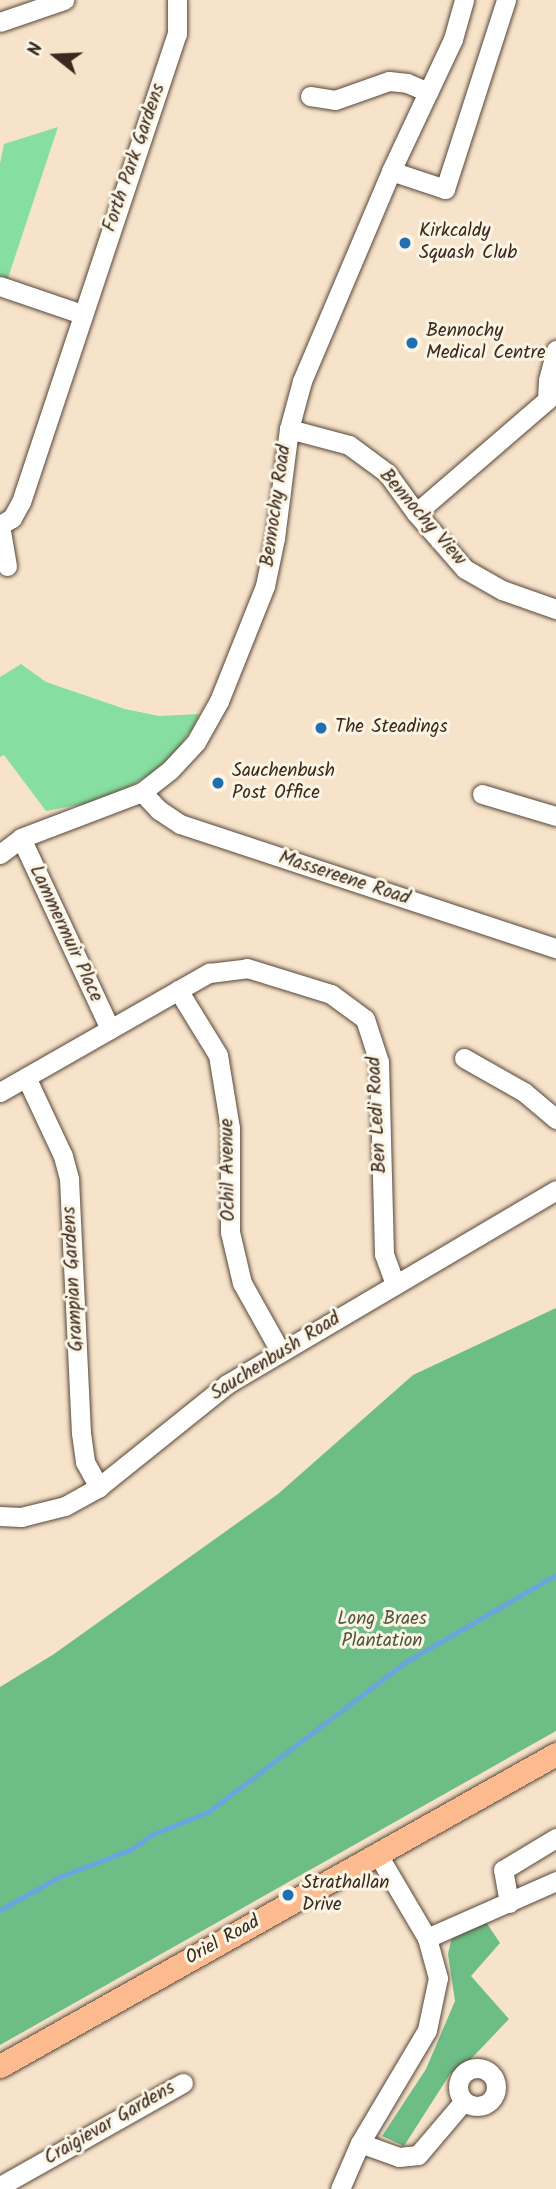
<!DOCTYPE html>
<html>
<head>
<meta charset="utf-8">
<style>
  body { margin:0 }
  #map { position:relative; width:556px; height:2189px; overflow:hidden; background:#f7e3ca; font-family:Kalam,sans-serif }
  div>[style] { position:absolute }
  .green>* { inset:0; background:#87dea1 }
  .forest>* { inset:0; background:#6dbd87 }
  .stream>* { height:4.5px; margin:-2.25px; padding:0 2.25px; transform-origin:2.25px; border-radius:2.25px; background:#6ca5dc }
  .roads { filter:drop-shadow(0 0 2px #574638) drop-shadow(0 0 2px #574638) }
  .minor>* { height:19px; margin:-9.5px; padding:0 9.5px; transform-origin:9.5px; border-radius:9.5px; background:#fff }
  .minor>.ring { margin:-9.5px; padding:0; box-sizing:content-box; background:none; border:19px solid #fff; border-radius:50% }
  .major>* { height:23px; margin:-11.5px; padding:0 11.5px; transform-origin:11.5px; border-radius:11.5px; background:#fcba8e }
  .dots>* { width:19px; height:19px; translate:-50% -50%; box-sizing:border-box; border:4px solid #fcf5e5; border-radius:50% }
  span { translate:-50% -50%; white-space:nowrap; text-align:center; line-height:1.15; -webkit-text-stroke:6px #fcf5e5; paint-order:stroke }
  .street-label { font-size:19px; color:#3b2a1e }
  .poi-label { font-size:19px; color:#3b2a1e }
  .left { translate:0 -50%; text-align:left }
  .park-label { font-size:19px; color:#4e573f }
  .north { position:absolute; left:21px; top:21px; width:70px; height:70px; -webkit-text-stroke:5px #fcf5e5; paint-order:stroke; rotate:288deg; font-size:19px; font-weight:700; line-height:28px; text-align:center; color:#3b2a1e }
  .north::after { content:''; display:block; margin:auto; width:24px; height:32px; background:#3b2a1e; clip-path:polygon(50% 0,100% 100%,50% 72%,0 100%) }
</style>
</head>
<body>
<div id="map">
  <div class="green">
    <div style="clip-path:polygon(58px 127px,6px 284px,0 282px,0 164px,4px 144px)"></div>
    <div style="clip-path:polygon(21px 664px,46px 682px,125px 709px,159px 716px,199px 714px,193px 728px,171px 757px,152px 773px,127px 788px,89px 803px,46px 811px,4px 755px,0 757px,0 677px)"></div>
  </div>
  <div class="forest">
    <div style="clip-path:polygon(556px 1308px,556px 1731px,0 2045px,0 1687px,54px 1654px,278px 1494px,413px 1375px)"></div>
    <div style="clip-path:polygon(486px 1922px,500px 1943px,471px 1976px,509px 2019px,470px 2060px,450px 2074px,404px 2146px,382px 2136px,426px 2069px,455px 2001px,448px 1954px,452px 1937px)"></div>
  </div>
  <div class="stream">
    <div style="left:0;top:1910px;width:68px;rotate:-29.2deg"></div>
    <div style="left:59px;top:1877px;width:78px;rotate:-21deg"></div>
    <div style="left:132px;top:1849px;width:24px;rotate:-36deg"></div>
    <div style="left:151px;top:1835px;width:61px;rotate:-22deg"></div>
    <div style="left:208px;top:1812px;width:246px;rotate:-37.2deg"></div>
    <div style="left:404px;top:1663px;width:176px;rotate:-30.1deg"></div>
  </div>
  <div class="roads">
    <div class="minor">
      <div style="left:0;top:22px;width:68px;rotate:-19deg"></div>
      <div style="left:310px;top:96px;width:25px;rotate:9deg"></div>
      <div style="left:335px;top:100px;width:57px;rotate:-19.4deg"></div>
      <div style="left:389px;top:81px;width:18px;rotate:6deg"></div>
      <div style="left:407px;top:83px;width:23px;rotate:23deg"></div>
      <div style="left:391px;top:171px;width:57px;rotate:18.4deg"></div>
      <div style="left:445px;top:189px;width:199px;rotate:-72.1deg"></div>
      <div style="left:0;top:286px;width:87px;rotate:18.9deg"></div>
      <div style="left:289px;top:429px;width:62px;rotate:14.9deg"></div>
      <div style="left:349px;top:445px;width:47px;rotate:36.4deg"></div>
      <div style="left:387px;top:473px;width:49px;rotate:54.1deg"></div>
      <div style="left:416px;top:513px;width:74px;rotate:48.8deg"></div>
      <div style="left:465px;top:569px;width:43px;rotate:29.6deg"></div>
      <div style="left:502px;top:590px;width:57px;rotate:19.4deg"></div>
      <div style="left:416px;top:513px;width:173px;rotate:-40.8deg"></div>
      <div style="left:547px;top:400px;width:20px;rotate:-87deg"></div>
      <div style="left:548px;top:380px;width:31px;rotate:-75deg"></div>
      <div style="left:7px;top:566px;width:42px;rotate:-99.7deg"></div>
      <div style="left:0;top:525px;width:14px;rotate:-30deg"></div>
      <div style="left:12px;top:518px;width:18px;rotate:-61deg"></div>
      <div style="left:21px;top:502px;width:493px;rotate:-71.6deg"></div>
      <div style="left:177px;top:34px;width:34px;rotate:-90deg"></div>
      <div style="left:142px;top:792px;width:25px;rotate:47deg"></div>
      <div style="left:159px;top:810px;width:25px;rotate:34deg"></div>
      <div style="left:180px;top:824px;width:396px;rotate:18.3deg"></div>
      <div style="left:482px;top:794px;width:77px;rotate:16.6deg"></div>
      <div style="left:21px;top:838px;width:211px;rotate:65deg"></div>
      <div style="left:0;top:854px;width:26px;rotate:-37deg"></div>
      <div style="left:21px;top:838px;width:129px;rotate:-20.8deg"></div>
      <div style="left:142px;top:792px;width:36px;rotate:-38deg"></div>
      <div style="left:170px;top:770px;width:38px;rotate:-47deg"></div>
      <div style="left:196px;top:742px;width:47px;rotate:-60.7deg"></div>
      <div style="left:219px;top:701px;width:124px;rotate:-68.2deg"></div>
      <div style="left:265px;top:586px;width:49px;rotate:-78.2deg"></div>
      <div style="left:275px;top:538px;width:110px;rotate:-82.7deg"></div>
      <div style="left:289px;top:429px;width:50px;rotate:-74.8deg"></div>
      <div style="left:302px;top:381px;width:228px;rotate:-67deg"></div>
      <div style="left:391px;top:171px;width:146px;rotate:-64.8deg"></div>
      <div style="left:453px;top:39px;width:41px;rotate:-74.2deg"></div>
      <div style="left:178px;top:990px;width:76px;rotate:58.4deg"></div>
      <div style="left:218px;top:1055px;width:74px;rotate:80.7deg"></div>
      <div style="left:230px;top:1128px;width:104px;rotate:90deg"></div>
      <div style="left:230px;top:1232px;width:52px;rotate:76.8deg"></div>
      <div style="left:242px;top:1283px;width:78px;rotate:60.8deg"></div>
      <div style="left:464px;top:1058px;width:69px;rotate:29.5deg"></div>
      <div style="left:524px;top:1092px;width:42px;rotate:40.2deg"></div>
      <div style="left:26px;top:1077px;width:87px;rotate:64.9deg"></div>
      <div style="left:63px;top:1156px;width:24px;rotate:75deg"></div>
      <div style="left:69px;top:1179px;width:254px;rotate:87.3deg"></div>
      <div style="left:81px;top:1433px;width:29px;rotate:82deg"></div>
      <div style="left:85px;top:1462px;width:29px;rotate:61deg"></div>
      <div style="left:0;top:1092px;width:241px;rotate:-29.7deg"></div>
      <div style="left:209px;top:973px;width:38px;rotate:-7deg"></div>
      <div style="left:247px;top:968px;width:88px;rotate:17.2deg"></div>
      <div style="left:331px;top:994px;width:42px;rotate:36.3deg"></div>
      <div style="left:365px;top:1019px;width:45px;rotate:72deg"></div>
      <div style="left:379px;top:1062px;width:192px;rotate:88.5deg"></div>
      <div style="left:384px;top:1254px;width:32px;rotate:70deg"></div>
      <div style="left:0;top:1516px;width:21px;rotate:3deg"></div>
      <div style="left:21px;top:1517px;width:45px;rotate:-14deg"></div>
      <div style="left:65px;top:1506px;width:39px;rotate:-29deg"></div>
      <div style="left:99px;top:1487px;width:164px;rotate:-38.8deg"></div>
      <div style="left:227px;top:1384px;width:382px;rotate:-30.5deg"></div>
      <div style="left:509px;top:1903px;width:34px;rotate:-100deg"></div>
      <div style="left:503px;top:1870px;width:62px;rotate:-31.1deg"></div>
      <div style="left:427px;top:1938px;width:141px;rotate:-23.8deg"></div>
      <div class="ring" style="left:458px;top:2068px;width:19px;height:19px"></div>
      <div style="left:360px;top:2143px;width:41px;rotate:19.7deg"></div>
      <div style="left:399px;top:2157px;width:19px;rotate:-6deg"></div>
      <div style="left:418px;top:2155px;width:71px;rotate:-49.6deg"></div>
      <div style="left:0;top:2186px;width:210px;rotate:-29.4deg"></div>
      <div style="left:340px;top:2189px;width:50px;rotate:-66.5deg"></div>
      <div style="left:360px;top:2143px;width:131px;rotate:-59.3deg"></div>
      <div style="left:427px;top:2030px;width:53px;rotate:-78.1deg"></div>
      <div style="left:438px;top:1978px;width:41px;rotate:-105.4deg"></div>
      <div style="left:427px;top:1938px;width:99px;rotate:-120.5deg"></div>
    </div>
    <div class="major">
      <div style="left:0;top:2066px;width:638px;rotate:-29.3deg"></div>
    </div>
  </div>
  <div class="dots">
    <div style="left:405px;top:243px;background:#1f6fb2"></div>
    <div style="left:412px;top:343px;background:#1f6fb2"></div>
    <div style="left:321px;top:728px;background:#1f6fb2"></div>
    <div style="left:218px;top:783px;background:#1f6fb2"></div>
    <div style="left:288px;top:1895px;background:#1f6fb2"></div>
  </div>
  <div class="street-label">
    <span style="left:135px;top:158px;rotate:-71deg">Forth Park Gardens</span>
    <span style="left:277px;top:506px;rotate:-82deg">Bennochy Road</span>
    <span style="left:422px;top:518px;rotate:49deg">Bennochy View</span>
    <span style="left:344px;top:879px;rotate:18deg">Massereene Road</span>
    <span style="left:65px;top:934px;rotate:65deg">Lammermuir Place</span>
    <span style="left:378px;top:1115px;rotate:-93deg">Ben Ledi Road</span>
    <span style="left:229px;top:1170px;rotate:-91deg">Ochil Avenue</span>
    <span style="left:74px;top:1279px;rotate:-93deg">Grampian Gardens</span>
    <span style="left:276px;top:1357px;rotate:-32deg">Sauchenbush Road</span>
    <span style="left:223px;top:1941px;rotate:-29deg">Oriel Road</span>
    <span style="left:110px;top:2124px;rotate:-30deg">Craigievar Gardens</span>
  </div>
  <div class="poi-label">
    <span class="left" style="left:419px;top:243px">Kirkcaldy<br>Squash Club</span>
    <span class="left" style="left:426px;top:343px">Bennochy<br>Medical Centre</span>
    <span class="left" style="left:335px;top:728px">The Steadings</span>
    <span class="left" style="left:232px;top:783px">Sauchenbush<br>Post Office</span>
    <span class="left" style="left:302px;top:1895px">Strathallan<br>Drive</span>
  </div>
  <div class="park-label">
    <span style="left:382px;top:1631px">Long Braes<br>Plantation</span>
  </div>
  <div class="north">N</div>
</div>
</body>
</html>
